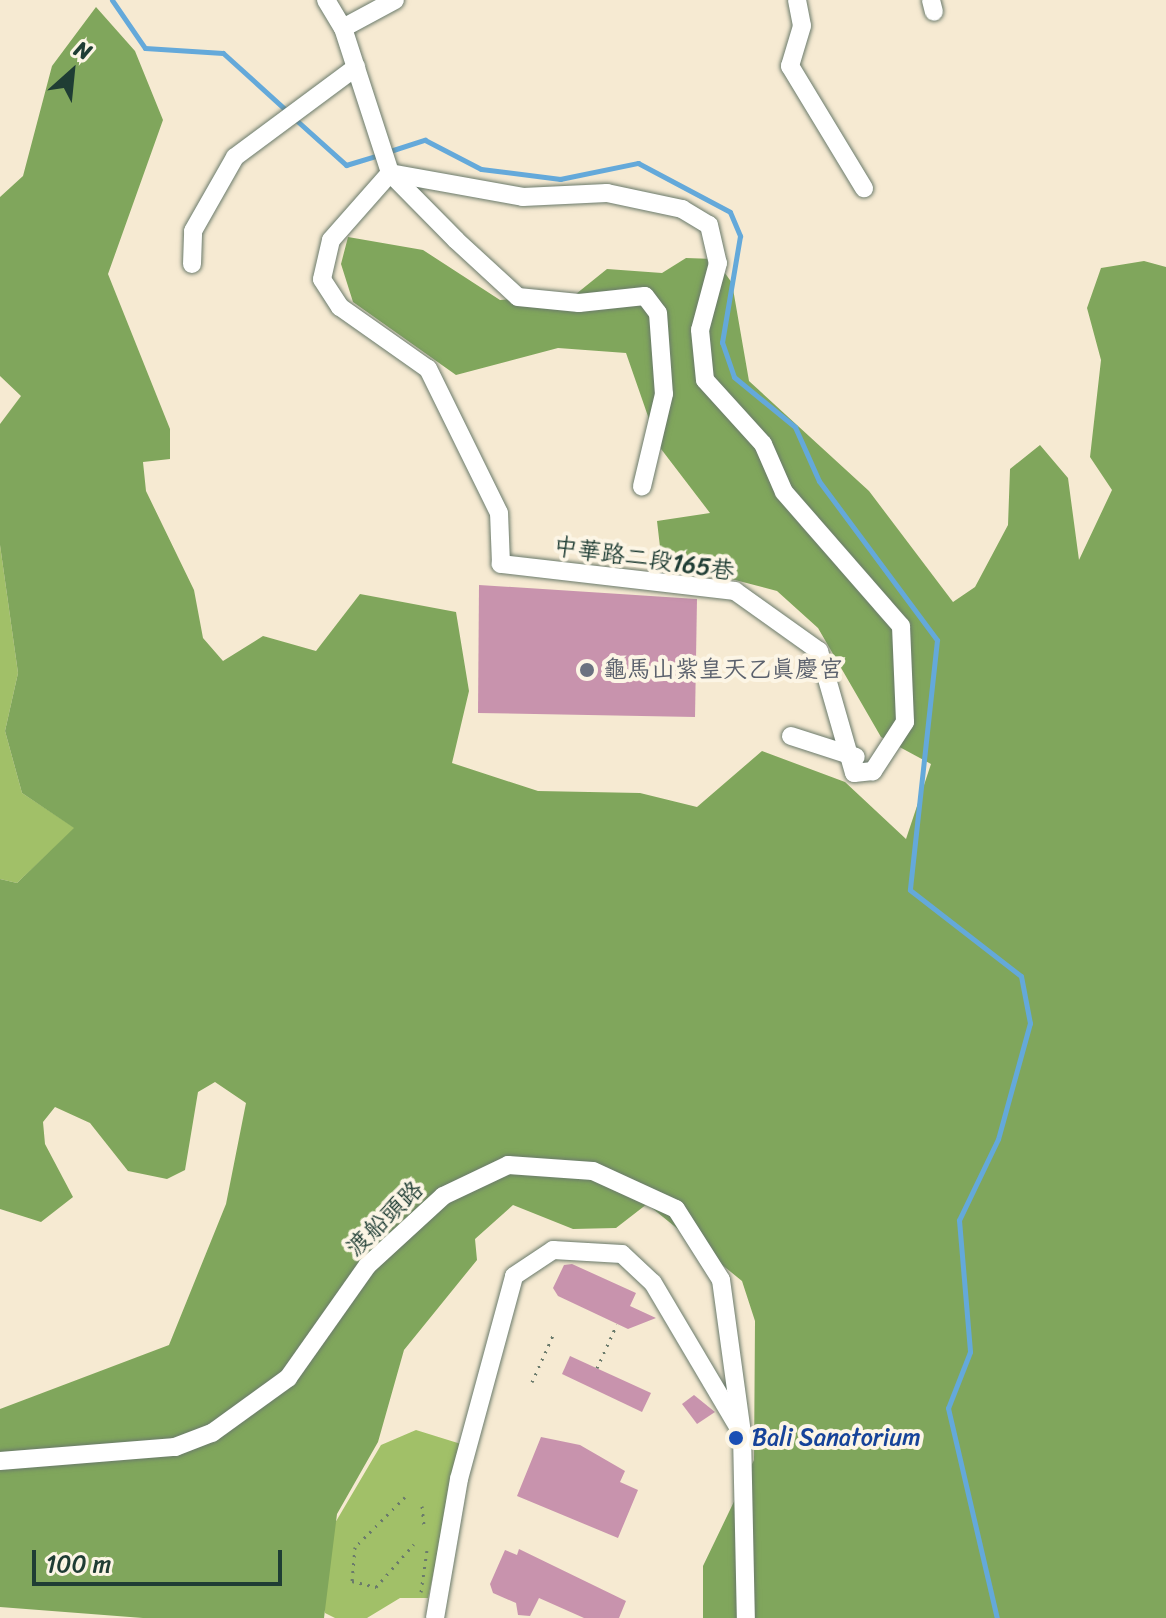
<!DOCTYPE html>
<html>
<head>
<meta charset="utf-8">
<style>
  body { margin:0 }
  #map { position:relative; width:1166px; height:1618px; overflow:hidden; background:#f6ead2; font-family:Sriracha,"LXGW WenKai TC",sans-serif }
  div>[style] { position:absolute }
  .green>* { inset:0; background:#a1c068 }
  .forest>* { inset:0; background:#80a65c }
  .stream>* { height:5px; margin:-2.5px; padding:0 2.5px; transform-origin:2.5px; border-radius:2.5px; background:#64a9da }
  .building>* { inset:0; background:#c893ad }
  .path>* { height:3px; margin-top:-1.5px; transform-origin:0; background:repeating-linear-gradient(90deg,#6a7a6b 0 2px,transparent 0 8px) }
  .roads { filter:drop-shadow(0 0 2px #6a7a6b) drop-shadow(0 0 2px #6a7a6b) }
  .minor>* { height:18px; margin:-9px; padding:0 9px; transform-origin:9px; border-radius:9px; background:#fff }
  .dots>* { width:22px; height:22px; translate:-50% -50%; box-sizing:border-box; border:4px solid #fcf5e5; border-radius:50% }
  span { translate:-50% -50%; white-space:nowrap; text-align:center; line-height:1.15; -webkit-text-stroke:8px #fcf5e5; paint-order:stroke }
  .street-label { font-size:24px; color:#1f3d34 }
  .worship-label { font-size:24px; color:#5b616d }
  .left { translate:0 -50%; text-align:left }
  .transit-label { font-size:24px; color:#164399 }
  .north { position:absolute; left:32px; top:32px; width:80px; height:80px; -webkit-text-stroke:6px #fcf5e5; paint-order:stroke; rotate:27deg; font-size:22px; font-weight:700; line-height:32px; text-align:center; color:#1f3d34 }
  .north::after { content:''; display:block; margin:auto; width:28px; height:36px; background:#1f3d34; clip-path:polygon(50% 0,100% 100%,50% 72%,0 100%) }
  .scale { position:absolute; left:32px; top:1550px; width:250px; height:36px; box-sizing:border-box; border:4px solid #1f3d34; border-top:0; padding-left:10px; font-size:24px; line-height:28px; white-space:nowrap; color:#1f3d34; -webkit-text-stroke:6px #fcf5e5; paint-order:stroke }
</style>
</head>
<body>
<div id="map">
  <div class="green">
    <div style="clip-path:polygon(0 545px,18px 673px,5px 731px,22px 793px,75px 828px,17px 883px,0 879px)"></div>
    <div style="clip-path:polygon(416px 1430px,461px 1444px,428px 1598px,400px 1598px,367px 1618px,335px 1618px,325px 1613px,325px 1540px,381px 1445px)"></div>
  </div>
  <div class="forest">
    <div style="clip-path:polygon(96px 7px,135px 51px,163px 120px,108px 274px,170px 429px,170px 459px,143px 462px,146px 491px,194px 590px,203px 638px,223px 661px,263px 636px,316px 651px,360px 594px,456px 612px,469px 691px,452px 763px,538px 791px,640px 793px,697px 807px,762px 751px,845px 782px,906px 839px,931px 764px,881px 737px,818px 628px,777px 591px,681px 566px,660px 547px,657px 521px,710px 513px,658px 445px,626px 353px,558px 348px,456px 375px,353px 302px,341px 264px,348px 237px,423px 250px,500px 300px,576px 294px,607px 269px,662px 273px,686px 258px,715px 259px,732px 283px,749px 381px,869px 491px,953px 602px,975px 587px,1008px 525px,1010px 469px,1040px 445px,1068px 478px,1079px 560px,1112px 490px,1090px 457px,1101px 360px,1087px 308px,1101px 268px,1144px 261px,1166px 267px,1166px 1618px,703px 1618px,703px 1566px,754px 1460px,755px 1321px,742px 1281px,647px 1204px,616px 1228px,573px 1229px,513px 1205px,475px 1239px,477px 1260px,404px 1350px,378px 1442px,337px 1514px,324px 1618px,143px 1618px,0 1607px,0 1409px,169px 1345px,226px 1204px,246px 1103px,215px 1082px,198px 1092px,185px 1170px,167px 1179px,128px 1171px,90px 1123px,55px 1107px,43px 1122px,45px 1144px,73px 1197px,41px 1222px,0 1209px,0 879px,17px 883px,74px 828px,22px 793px,5px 731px,18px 673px,0 545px,0 424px,21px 396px,0 376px,0 197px,23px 176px,52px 66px)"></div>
  </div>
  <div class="stream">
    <div style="left:112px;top:0;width:58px;rotate:55.5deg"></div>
    <div style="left:145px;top:48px;width:78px;rotate:3.7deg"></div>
    <div style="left:223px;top:53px;width:88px;rotate:42.2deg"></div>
    <div style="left:295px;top:119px;width:69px;rotate:42deg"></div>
    <div style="left:346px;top:165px;width:34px;rotate:-17deg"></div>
    <div style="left:387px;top:152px;width:40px;rotate:-18deg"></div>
    <div style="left:425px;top:140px;width:63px;rotate:27.4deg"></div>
    <div style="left:481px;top:169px;width:80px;rotate:7.2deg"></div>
    <div style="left:560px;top:179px;width:80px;rotate:-11.6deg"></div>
    <div style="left:638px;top:163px;width:104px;rotate:28deg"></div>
    <div style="left:730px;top:212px;width:26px;rotate:67deg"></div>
    <div style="left:740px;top:236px;width:108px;rotate:99.6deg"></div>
    <div style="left:722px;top:342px;width:37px;rotate:71deg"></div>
    <div style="left:734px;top:377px;width:79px;rotate:39.3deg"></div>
    <div style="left:795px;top:427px;width:59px;rotate:66deg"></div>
    <div style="left:819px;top:481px;width:198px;rotate:53.4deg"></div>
    <div style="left:937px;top:640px;width:251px;rotate:96.2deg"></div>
    <div style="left:910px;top:890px;width:140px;rotate:37.8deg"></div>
    <div style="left:1021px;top:976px;width:48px;rotate:79.2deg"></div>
    <div style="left:1030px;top:1023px;width:120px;rotate:105.4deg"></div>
    <div style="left:998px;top:1139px;width:90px;rotate:115.7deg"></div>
    <div style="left:959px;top:1220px;width:132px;rotate:85.2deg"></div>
    <div style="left:970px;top:1352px;width:60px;rotate:111.4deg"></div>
    <div style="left:948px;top:1408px;width:216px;rotate:76.9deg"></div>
  </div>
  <div class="building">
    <div style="clip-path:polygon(479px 585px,697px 599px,695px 717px,478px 713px)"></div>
    <div style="clip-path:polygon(572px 1264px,636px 1293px,630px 1306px,656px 1318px,628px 1329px,558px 1296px,553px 1288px,564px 1265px)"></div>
    <div style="clip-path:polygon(570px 1356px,651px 1393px,642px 1412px,562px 1374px)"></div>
    <div style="clip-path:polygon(694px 1395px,715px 1412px,697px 1424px,682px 1404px)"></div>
    <div style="clip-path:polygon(541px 1437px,580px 1445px,625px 1471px,620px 1482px,638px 1490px,618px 1538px,517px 1496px)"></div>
    <div style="clip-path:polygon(519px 1549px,626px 1601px,619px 1618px,584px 1618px,539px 1598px,530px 1616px,518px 1615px,516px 1603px,493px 1593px,490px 1584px,505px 1550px,517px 1555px)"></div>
  </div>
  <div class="path">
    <div style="left:597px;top:1368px;width:48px;rotate:-65.6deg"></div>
    <div style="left:532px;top:1382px;width:54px;rotate:-65.8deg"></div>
    <div style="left:405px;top:1497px;width:71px;rotate:135deg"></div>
    <div style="left:355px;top:1547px;width:34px;rotate:95deg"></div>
    <div style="left:352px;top:1581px;width:25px;rotate:14deg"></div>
    <div style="left:376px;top:1587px;width:57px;rotate:-48.5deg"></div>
    <div style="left:422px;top:1506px;width:19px;rotate:84deg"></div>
    <div style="left:421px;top:1592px;width:42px;rotate:-81.9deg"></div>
  </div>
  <div class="roads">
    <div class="minor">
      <div style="left:326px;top:0;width:33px;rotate:59deg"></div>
      <div style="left:343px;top:28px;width:152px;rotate:72deg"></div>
      <div style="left:390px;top:173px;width:94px;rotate:45.4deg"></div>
      <div style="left:456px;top:240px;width:84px;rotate:42.6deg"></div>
      <div style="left:518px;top:297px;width:61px;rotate:5.6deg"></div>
      <div style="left:579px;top:303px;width:66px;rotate:-6.1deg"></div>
      <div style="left:645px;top:296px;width:21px;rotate:53deg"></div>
      <div style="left:658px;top:313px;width:81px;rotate:85.8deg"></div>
      <div style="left:664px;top:394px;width:95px;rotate:103.4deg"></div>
      <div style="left:797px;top:0;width:26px;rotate:79deg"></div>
      <div style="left:802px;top:26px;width:42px;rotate:106.7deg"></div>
      <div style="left:790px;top:66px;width:143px;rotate:58.8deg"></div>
      <div style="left:931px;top:0;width:12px;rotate:76deg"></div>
      <div style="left:343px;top:28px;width:59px;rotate:-28.3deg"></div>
      <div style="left:390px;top:173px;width:135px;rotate:10.2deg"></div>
      <div style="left:523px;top:197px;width:84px;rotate:-2.7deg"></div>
      <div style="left:607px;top:193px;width:77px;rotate:12deg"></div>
      <div style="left:682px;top:209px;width:31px;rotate:31deg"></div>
      <div style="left:709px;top:225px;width:39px;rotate:77deg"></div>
      <div style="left:718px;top:263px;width:69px;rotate:105deg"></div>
      <div style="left:700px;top:330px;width:50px;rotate:84.3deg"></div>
      <div style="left:705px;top:380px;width:86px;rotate:47.8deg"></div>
      <div style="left:763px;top:444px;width:52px;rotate:66.4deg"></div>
      <div style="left:784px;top:492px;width:178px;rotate:48.9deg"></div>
      <div style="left:901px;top:626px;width:96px;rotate:87.6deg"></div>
      <div style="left:905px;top:722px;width:59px;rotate:123.1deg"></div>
      <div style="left:873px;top:771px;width:19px;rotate:174deg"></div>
      <div style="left:854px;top:773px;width:127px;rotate:-106deg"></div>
      <div style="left:819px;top:651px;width:103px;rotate:-144.5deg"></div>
      <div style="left:735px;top:591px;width:236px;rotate:-173.4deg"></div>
      <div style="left:501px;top:564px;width:51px;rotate:-92.2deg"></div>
      <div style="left:499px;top:513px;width:161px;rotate:-116.2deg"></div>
      <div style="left:428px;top:369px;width:108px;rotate:-144.8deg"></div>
      <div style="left:340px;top:307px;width:33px;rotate:-123deg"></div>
      <div style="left:322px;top:279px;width:40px;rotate:-77deg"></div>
      <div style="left:331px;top:240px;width:89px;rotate:-48.6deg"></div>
      <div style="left:192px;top:264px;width:33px;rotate:-88deg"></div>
      <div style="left:193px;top:231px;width:85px;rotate:-60.4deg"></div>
      <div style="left:235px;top:157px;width:151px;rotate:-36.6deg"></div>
      <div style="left:791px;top:736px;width:68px;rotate:17.9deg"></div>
      <div style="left:0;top:1461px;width:176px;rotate:-4.6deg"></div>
      <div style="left:175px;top:1447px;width:40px;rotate:-21deg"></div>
      <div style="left:212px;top:1433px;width:94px;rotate:-35.9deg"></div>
      <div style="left:288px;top:1378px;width:137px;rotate:-54.8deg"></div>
      <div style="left:367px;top:1266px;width:103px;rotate:-42.6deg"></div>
      <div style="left:443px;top:1196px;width:72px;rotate:-25.5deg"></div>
      <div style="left:508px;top:1165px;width:85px;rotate:4deg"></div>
      <div style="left:593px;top:1171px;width:91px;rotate:24.6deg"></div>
      <div style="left:676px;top:1209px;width:84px;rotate:57.6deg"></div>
      <div style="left:721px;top:1280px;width:155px;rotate:82.2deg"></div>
      <div style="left:742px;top:1434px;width:184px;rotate:88.8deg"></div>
      <div style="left:435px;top:1618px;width:141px;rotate:-80.2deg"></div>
      <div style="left:459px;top:1479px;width:210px;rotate:-74.8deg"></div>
      <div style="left:514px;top:1276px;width:47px;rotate:-33.7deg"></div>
      <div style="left:553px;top:1250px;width:69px;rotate:3.3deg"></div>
      <div style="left:622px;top:1254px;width:42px;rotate:43.1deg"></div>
      <div style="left:653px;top:1283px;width:173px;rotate:59.4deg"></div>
    </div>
  </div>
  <div class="dots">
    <div style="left:587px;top:670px;background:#6b7280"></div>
    <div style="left:736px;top:1438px;background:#1a4fb4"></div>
  </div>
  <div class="street-label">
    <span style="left:644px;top:559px;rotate:8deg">中華路二段165巷</span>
    <span style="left:385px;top:1219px;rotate:-44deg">渡船頭路</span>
  </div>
  <div class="worship-label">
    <span class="left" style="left:603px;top:670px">龜馬山紫皇天乙真慶宮</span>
  </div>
  <div class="transit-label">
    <span class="left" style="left:752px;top:1438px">Bali Sanatorium</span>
  </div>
  <div class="north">N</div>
  <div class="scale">100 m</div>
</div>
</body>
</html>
